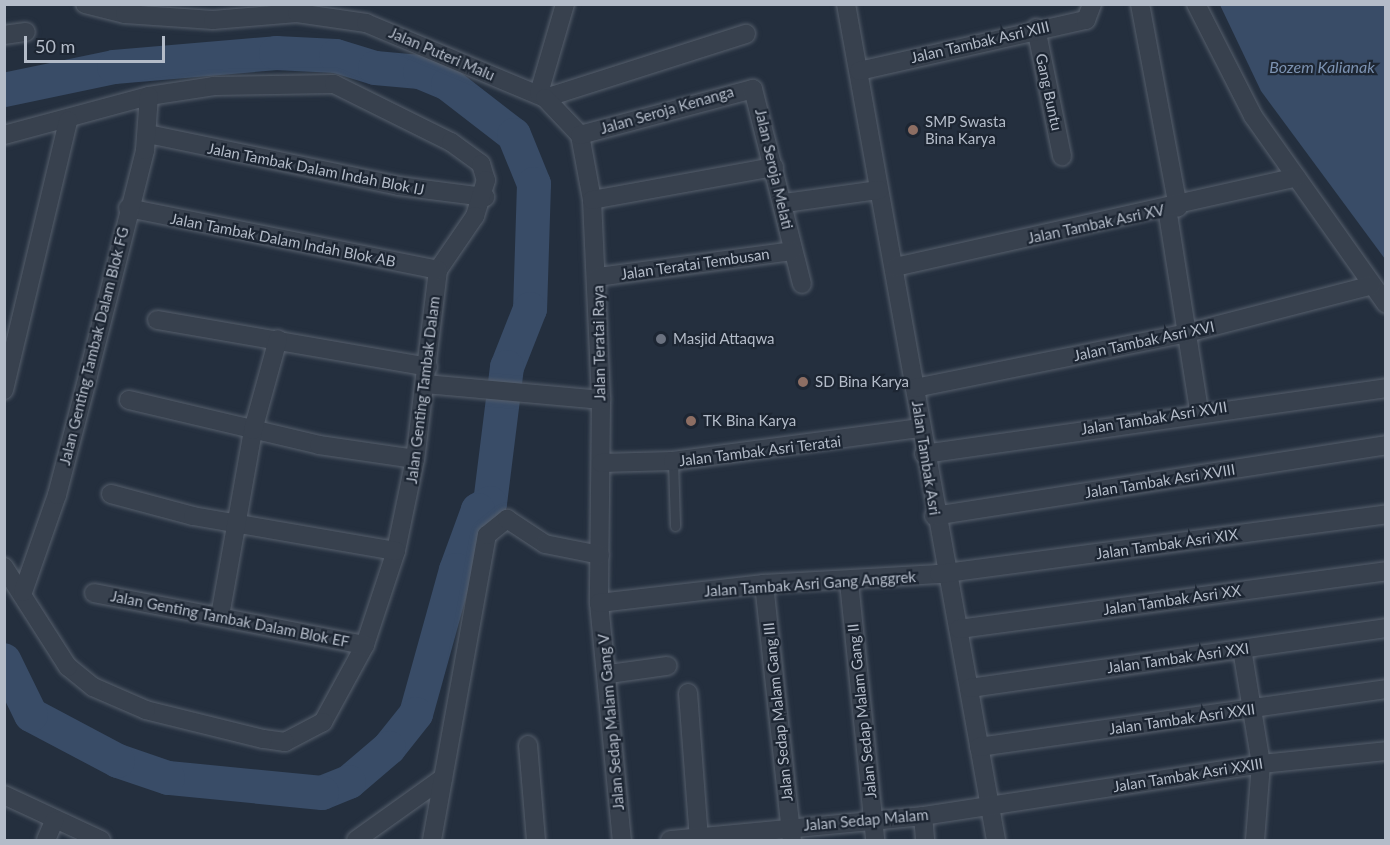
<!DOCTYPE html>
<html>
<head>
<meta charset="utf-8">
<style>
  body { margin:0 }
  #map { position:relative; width:1390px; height:845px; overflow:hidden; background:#242f3e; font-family:Lato,sans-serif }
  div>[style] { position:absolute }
  .water>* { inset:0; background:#394c67 }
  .river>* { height:34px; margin:-17px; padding:0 17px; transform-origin:17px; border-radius:17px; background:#394c67 }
  .roads { filter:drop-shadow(0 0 2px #565f6c) drop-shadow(0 0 2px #565f6c) }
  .lane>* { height:9px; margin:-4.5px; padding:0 4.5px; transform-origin:4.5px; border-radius:4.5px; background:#38414e }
  .street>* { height:18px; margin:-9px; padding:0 9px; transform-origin:9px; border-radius:9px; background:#38414e }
  .dots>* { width:16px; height:16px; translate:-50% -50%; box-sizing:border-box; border:3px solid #1d2633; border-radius:50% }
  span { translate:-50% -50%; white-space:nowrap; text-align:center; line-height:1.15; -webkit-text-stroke:4.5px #1d2633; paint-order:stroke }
  .street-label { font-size:15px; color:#b4bcc9 }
  .poi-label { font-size:15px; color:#b4bcc9 }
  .left { translate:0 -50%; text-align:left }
  .water-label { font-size:16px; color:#7c92b1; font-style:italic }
  .frame { position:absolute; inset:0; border:6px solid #b4bcc9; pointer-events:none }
  .scale { position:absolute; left:24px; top:36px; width:141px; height:27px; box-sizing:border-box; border:3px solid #b4bcc9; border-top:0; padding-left:8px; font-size:18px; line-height:21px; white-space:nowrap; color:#b4bcc9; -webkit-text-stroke:4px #1d2633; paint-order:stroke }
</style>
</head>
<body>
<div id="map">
  <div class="water">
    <div style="clip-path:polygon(1220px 5px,1385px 5px,1385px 259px,1261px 91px)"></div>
  </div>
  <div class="river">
    <div style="left:4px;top:90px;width:112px;rotate:-11.8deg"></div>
    <div style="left:114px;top:67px;width:163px;rotate:-4.9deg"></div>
    <div style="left:276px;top:53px;width:60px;rotate:2.9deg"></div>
    <div style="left:336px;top:56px;width:41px;rotate:17.1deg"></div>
    <div style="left:375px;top:68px;width:45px;rotate:5.1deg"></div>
    <div style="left:420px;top:72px;width:30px;rotate:23deg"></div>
    <div style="left:448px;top:84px;width:83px;rotate:37.7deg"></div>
    <div style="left:514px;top:135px;width:53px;rotate:67.8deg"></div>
    <div style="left:534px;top:184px;width:125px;rotate:91.8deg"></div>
    <div style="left:530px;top:309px;width:62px;rotate:111.6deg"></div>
    <div style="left:507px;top:367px;width:137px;rotate:97.1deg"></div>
    <div style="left:490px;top:503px;width:14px;rotate:150deg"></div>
    <div style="left:478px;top:510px;width:64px;rotate:110.1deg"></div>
    <div style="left:456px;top:570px;width:149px;rotate:105.5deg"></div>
    <div style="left:416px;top:714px;width:43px;rotate:128.5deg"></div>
    <div style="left:389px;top:748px;width:52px;rotate:139.6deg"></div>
    <div style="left:349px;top:782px;width:29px;rotate:158deg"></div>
    <div style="left:322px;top:793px;width:155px;rotate:-174.4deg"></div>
    <div style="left:168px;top:778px;width:53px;rotate:-161.2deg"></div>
    <div style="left:118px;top:761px;width:98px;rotate:-152.1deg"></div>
    <div style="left:31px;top:715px;width:61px;rotate:-116.1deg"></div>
  </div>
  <div class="roads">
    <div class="lane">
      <div style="left:673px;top:461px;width:65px;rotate:88.2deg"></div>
    </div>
    <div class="street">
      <div style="left:85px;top:4px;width:41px;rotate:14deg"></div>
      <div style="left:125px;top:14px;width:88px;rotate:3.9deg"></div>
      <div style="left:213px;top:20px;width:84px;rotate:-4.8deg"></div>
      <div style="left:297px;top:13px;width:70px;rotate:8.2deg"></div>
      <div style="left:366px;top:23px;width:194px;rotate:22.7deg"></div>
      <div style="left:545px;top:98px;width:211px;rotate:-17.7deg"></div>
      <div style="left:846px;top:4px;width:849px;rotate:79.83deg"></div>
      <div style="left:1140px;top:4px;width:207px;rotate:79.4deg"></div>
      <div style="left:1196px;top:4px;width:126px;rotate:63deg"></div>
      <div style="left:1253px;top:116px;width:230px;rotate:54.7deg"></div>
      <div style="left:1036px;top:28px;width:131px;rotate:78.5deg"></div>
      <div style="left:4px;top:35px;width:22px;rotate:-8deg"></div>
      <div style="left:859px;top:71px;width:233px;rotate:-12.7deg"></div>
      <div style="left:1086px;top:20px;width:17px;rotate:-69deg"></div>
      <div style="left:539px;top:93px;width:93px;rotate:-73.7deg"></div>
      <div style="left:545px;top:98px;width:51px;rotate:46.6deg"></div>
      <div style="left:580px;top:135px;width:66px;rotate:79.5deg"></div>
      <div style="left:592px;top:200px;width:200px;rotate:87.4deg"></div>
      <div style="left:601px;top:400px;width:203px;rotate:90.6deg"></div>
      <div style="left:599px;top:603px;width:238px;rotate:84.5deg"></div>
      <div style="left:148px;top:134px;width:256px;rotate:11.7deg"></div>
      <div style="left:399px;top:186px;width:87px;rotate:7.3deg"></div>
      <div style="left:4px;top:135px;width:150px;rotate:-15.1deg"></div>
      <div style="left:149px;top:96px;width:66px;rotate:-8.7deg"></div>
      <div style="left:214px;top:86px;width:120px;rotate:-1deg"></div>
      <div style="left:334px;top:84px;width:131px;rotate:26.4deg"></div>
      <div style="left:451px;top:142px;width:37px;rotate:36deg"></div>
      <div style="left:481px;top:164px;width:17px;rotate:73deg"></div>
      <div style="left:486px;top:180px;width:38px;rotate:107deg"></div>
      <div style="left:475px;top:216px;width:65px;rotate:124.4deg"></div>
      <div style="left:438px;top:270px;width:190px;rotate:96.9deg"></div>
      <div style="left:415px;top:459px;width:94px;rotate:101.7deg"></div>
      <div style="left:396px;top:551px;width:99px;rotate:108.3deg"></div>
      <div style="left:365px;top:645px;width:88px;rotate:118.6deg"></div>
      <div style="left:323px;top:722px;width:43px;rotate:152.2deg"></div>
      <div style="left:285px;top:742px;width:22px;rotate:-172deg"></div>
      <div style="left:263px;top:739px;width:121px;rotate:-166.1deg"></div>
      <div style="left:146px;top:710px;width:58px;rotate:-156.5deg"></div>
      <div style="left:93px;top:687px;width:32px;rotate:-141deg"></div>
      <div style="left:68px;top:667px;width:119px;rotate:-122.6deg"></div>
      <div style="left:580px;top:135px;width:179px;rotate:-14.9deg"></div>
      <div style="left:753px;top:89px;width:201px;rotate:75.9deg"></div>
      <div style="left:592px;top:200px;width:185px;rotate:-10.3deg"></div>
      <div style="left:785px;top:203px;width:95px;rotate:-7.9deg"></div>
      <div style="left:128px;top:208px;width:316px;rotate:11.3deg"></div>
      <div style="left:1167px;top:208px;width:206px;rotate:81deg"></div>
      <div style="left:895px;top:267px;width:411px;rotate:-12.6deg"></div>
      <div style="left:598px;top:277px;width:196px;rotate:-7.6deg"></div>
      <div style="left:157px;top:320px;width:275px;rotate:9.8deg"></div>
      <div style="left:426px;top:384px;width:176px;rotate:5.2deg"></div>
      <div style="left:915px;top:388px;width:278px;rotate:-11.4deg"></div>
      <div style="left:1187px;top:333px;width:191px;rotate:-14.5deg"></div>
      <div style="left:4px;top:390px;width:277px;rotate:-76.6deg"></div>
      <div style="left:129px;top:400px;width:195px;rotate:13.3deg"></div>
      <div style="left:319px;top:445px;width:97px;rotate:8.3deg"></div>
      <div style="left:924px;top:454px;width:467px;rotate:-8.1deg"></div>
      <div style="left:601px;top:463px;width:72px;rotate:-1.6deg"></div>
      <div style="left:673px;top:461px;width:248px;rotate:-7.6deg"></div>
      <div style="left:111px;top:494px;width:85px;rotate:15deg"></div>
      <div style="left:193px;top:516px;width:206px;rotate:9.8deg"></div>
      <div style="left:934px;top:516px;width:458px;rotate:-8.9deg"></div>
      <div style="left:849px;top:582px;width:259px;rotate:84.2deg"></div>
      <div style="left:764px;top:584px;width:258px;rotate:83.8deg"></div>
      <div style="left:23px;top:592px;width:103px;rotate:-70.7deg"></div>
      <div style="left:57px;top:495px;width:123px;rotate:-75.4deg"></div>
      <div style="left:88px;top:376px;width:233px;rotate:-75.8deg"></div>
      <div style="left:145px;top:150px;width:54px;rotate:-85.8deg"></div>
      <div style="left:94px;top:593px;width:276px;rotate:10.9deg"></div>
      <div style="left:599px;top:603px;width:166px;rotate:-6.6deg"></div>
      <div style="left:764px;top:584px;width:175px;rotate:-3.3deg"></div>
      <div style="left:939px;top:574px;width:451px;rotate:-7.6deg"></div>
      <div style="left:220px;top:616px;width:189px;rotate:-79.9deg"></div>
      <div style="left:253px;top:430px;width:94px;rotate:-74.6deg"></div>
      <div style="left:959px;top:629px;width:431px;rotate:-7.7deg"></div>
      <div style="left:1242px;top:649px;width:117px;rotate:80.6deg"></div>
      <div style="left:1261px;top:764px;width:76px;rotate:94.5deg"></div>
      <div style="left:609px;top:674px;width:59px;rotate:-7.9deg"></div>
      <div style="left:970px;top:688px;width:420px;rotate:-8.2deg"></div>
      <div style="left:688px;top:693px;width:147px;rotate:85.7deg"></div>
      <div style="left:528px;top:745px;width:95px;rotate:85.2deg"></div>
      <div style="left:979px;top:747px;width:411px;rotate:-8.1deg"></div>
      <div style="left:4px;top:795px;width:107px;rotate:24.9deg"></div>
      <div style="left:923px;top:816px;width:24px;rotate:85deg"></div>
      <div style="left:46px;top:840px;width:21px;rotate:-67deg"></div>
      <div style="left:356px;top:840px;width:107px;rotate:-35.5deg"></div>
      <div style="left:432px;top:840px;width:310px;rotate:-79.8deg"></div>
      <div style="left:487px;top:535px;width:26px;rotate:-39deg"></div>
      <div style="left:507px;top:519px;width:45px;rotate:33.3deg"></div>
      <div style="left:545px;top:544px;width:56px;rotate:11.3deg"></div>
      <div style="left:670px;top:840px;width:254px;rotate:-5.4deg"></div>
      <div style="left:923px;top:816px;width:342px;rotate:-8.7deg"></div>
      <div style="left:1261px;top:764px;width:126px;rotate:-5.9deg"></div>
    </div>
  </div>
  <div class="dots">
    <div style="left:913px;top:130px;background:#8d6e63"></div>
    <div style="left:661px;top:339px;background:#6b7280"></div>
    <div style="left:803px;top:382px;background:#8d6e63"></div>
    <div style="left:691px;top:421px;background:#8d6e63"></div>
  </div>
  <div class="street-label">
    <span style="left:980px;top:42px;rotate:-13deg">Jalan Tambak Asri XIII</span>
    <span style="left:442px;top:54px;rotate:23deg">Jalan Puteri Malu</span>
    <span style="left:1049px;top:92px;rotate:78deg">Gang Buntu</span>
    <span style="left:667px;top:110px;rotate:-16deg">Jalan Seroja Kenanga</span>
    <span style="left:316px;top:169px;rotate:11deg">Jalan Tambak Dalam Indah Blok IJ</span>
    <span style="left:774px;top:169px;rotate:77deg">Jalan Seroja Melati</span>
    <span style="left:1096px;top:224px;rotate:-12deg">Jalan Tambak Asri XV</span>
    <span style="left:283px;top:240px;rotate:11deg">Jalan Tambak Dalam Indah Blok AB</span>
    <span style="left:695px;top:264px;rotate:-8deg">Jalan Teratai Tembusan</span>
    <span style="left:1144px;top:341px;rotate:-12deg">Jalan Tambak Asri XVI</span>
    <span style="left:599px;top:343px;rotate:-91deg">Jalan Teratai Raya</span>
    <span style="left:94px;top:346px;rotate:-76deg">Jalan Genting Tambak Dalam Blok FG</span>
    <span style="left:423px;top:390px;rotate:-83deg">Jalan Genting Tambak Dalam</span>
    <span style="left:1154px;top:418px;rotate:-9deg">Jalan Tambak Asri XVII</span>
    <span style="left:760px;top:451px;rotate:-7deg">Jalan Tambak Asri Teratai</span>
    <span style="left:926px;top:458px;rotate:81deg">Jalan Tambak Asri</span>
    <span style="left:1160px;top:481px;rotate:-9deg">Jalan Tambak Asri XVIII</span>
    <span style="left:1167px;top:544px;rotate:-8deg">Jalan Tambak Asri XIX</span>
    <span style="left:810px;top:584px;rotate:-4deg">Jalan Tambak Asri Gang Anggrek</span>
    <span style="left:1172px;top:600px;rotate:-8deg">Jalan Tambak Asri XX</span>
    <span style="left:230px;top:619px;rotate:11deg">Jalan Genting Tambak Dalam Blok EF</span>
    <span style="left:1178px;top:658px;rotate:-8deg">Jalan Tambak Asri XXI</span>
    <span style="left:862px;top:711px;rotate:-96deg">Jalan Sedap Malam Gang II</span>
    <span style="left:778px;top:712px;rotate:-96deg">Jalan Sedap Malam Gang III</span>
    <span style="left:1182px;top:719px;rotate:-8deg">Jalan Tambak Asri XXII</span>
    <span style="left:611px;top:722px;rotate:-95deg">Jalan Sedap Malam Gang V</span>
    <span style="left:1188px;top:775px;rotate:-9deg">Jalan Tambak Asri XXIII</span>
    <span style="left:866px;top:820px;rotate:-5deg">Jalan Sedap Malam</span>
  </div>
  <div class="poi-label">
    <span class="left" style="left:925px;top:130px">SMP Swasta<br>Bina Karya</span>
    <span class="left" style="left:673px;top:339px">Masjid Attaqwa</span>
    <span class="left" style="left:815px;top:382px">SD Bina Karya</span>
    <span class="left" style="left:703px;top:421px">TK Bina Karya</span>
  </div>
  <div class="water-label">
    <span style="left:1322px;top:67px">Bozem Kalianak</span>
  </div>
  <div class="frame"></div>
  <div class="scale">50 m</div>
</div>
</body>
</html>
